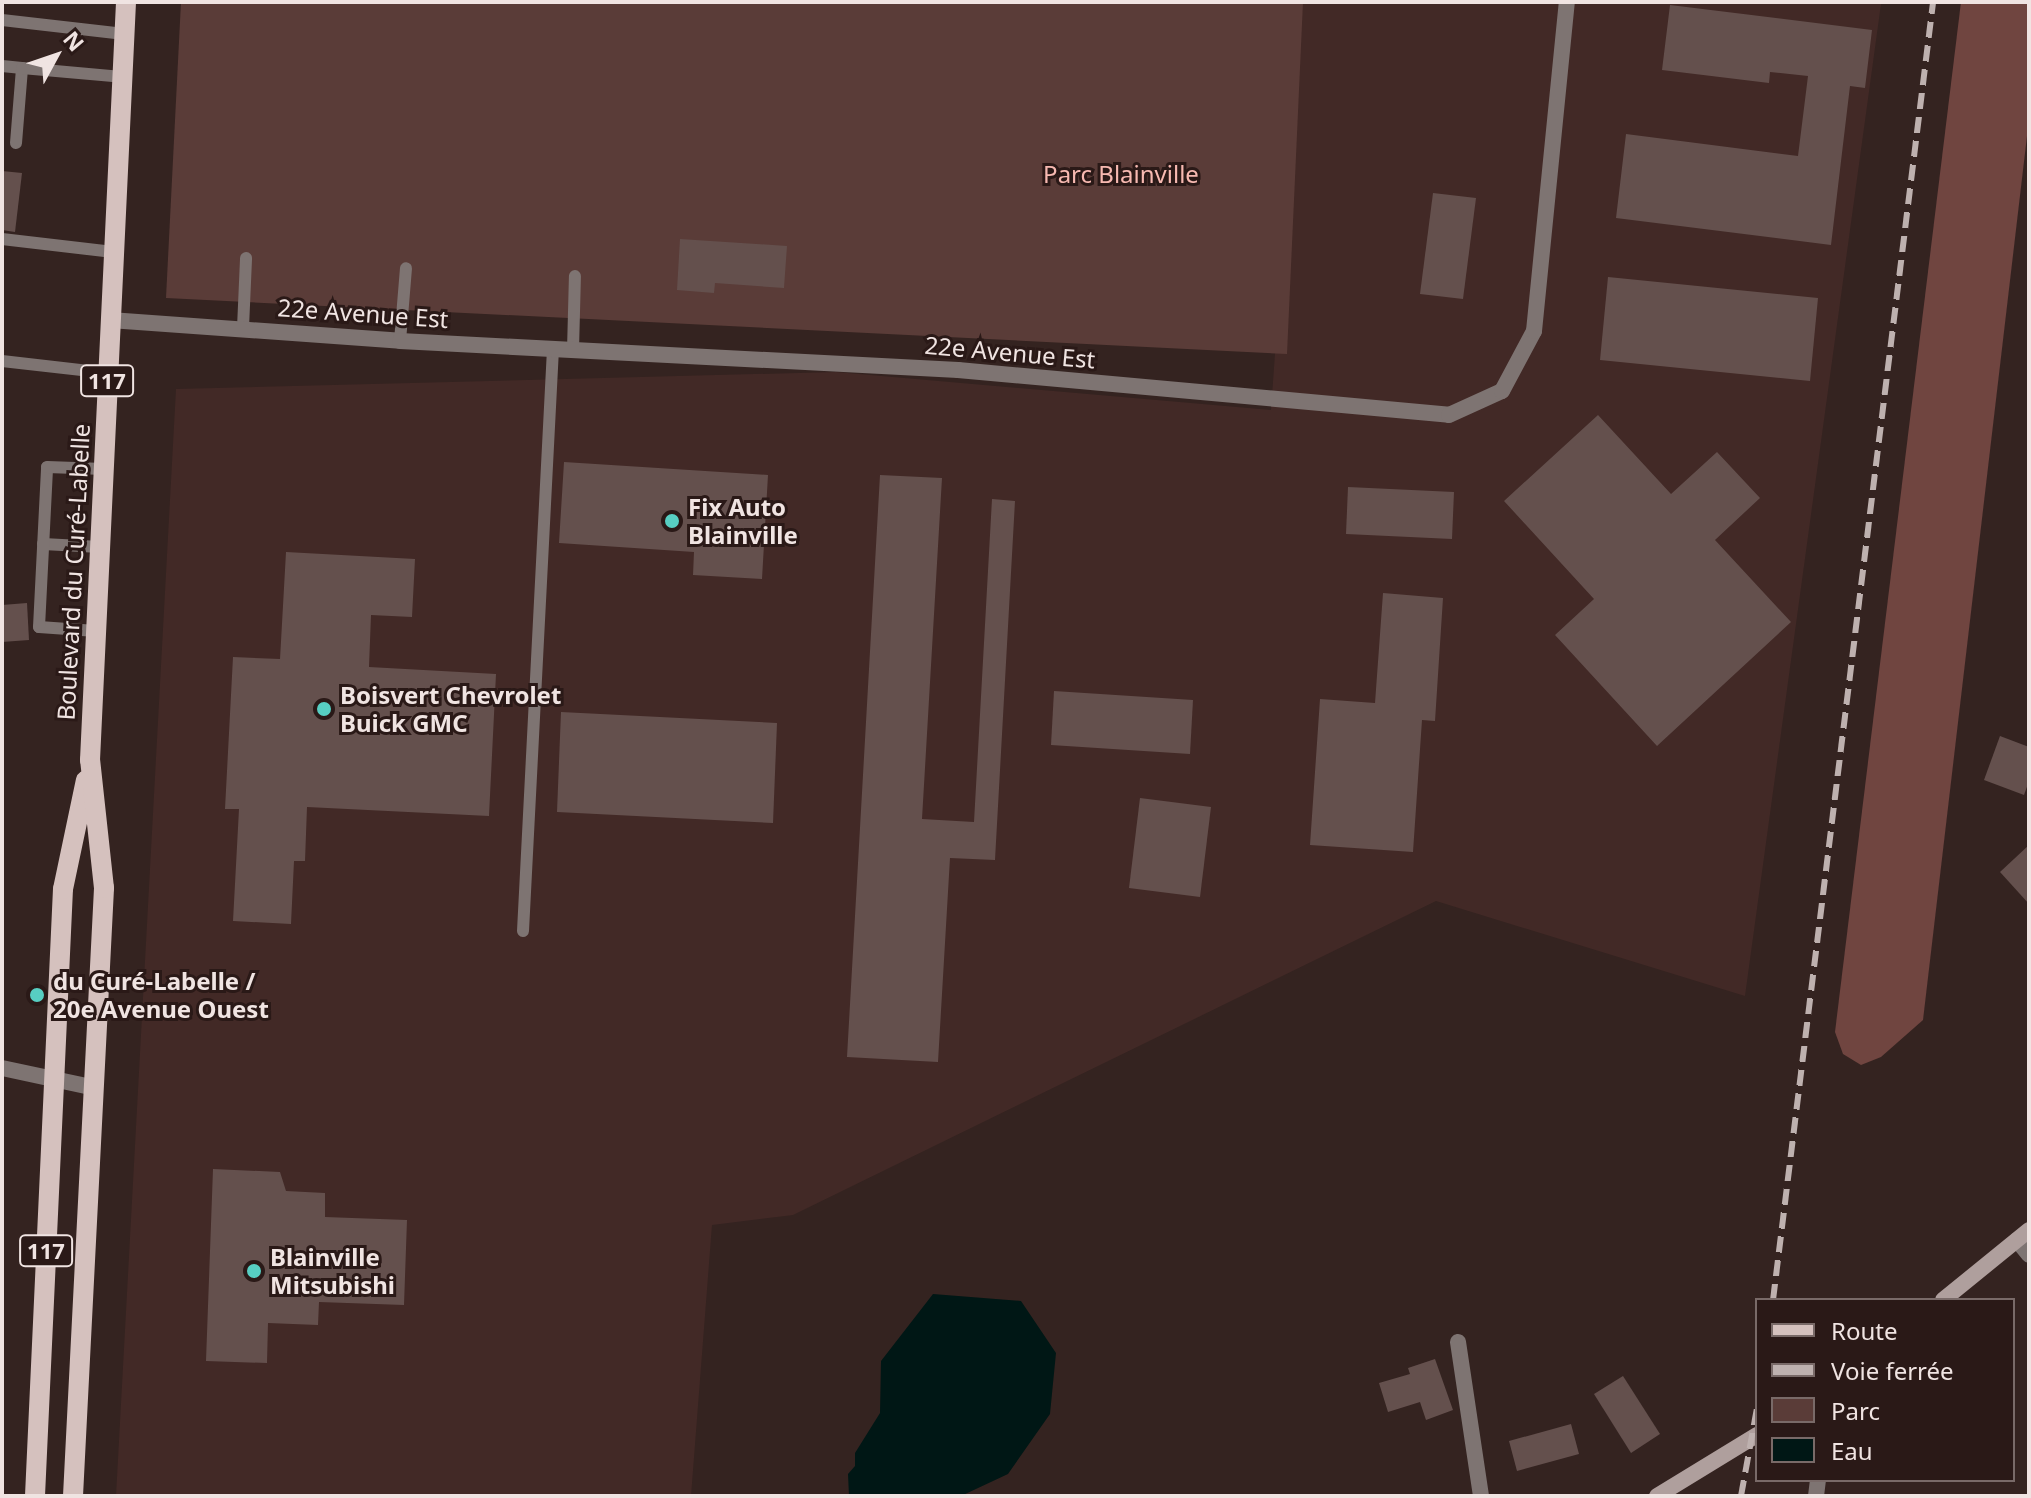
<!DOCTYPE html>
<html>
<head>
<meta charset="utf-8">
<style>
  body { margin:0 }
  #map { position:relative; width:2031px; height:1498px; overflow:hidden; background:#342320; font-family:"Noto Sans",sans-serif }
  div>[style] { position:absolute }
  .built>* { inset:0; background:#422926 }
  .green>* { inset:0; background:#5a3c38 }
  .forest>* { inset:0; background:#704540 }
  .water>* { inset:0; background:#001715 }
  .building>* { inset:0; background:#64504d }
  .lane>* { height:12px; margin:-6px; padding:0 6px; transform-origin:6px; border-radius:6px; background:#7e7472 }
  .street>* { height:16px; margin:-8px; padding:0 8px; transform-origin:8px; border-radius:8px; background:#7e7472 }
  .secondary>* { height:16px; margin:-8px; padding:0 8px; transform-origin:8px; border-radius:8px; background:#af9f9d }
  .primary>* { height:20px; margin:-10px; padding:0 10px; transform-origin:10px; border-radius:10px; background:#d5c1be }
  .rail>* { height:6px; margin-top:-3px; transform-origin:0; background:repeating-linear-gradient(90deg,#beb1af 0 16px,transparent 0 24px) }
  .dots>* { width:22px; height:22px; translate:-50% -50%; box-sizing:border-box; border:4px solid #2a1917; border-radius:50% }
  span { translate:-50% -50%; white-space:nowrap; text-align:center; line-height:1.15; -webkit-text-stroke:6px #2a1917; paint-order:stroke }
  .shield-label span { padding:2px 6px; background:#2a1917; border:2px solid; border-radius:6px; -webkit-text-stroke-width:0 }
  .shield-label { font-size:22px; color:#f0e4e2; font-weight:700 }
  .park-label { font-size:24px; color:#f7b9b1 }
  .street-label { font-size:24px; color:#f0e4e2 }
  .poi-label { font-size:24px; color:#f0e4e2; font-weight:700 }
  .left { translate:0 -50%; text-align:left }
  .frame { position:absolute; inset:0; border:4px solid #f0e4e2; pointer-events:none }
  .legend { position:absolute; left:1755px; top:1298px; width:260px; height:184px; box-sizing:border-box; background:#2a1917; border:2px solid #796a68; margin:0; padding:10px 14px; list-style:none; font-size:24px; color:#f0e4e2 }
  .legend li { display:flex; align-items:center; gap:16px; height:40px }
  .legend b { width:40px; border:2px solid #796a68 }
  .north { position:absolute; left:16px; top:16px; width:80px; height:80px; -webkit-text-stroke:6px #2a1917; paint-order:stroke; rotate:50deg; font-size:22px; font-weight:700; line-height:32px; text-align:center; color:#f0e4e2 }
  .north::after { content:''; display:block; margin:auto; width:28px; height:36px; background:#f0e4e2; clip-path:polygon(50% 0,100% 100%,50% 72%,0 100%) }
</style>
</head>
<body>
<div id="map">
  <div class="built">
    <div style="clip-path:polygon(1300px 2px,1881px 4px,1745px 996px,1436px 901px,793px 1215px,712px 1225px,691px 1496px,116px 1496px,176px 389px,836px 372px,1271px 410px)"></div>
  </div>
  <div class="green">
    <div style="clip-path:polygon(181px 2px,1303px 2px,1287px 354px,166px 298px)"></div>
  </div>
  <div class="forest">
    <div style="clip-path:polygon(1961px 2px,2029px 2px,2029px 119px,1923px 1020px,1881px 1057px,1861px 1065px,1843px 1054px,1835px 1032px)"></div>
  </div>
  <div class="water">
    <div style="clip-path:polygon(933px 1294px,1021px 1301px,1056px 1353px,1050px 1414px,1008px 1474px,961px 1496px,849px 1496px,848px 1474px,855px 1466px,855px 1453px,880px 1413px,881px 1361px)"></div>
  </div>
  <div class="building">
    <div style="clip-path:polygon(1670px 5px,1872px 30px,1865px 88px,1850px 86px,1831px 245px,1616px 218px,1626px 134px,1798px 156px,1808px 76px,1770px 72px,1769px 83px,1662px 70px)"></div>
    <div style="clip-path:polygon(2px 171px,22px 173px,15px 232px,2px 230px)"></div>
    <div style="clip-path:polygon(1433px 193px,1476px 198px,1463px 299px,1420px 294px)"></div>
    <div style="clip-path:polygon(680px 239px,787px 246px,784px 288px,715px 283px,714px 293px,677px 290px)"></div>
    <div style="clip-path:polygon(1608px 277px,1818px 298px,1810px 381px,1600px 360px)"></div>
    <div style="clip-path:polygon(1598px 415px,1671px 494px,1717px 452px,1760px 498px,1715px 540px,1791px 622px,1657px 746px,1555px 635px,1594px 599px,1504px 501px)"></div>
    <div style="clip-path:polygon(564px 462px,768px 475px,762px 579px,693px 575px,694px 552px,559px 543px)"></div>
    <div style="clip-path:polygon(880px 475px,942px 478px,922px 819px,974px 822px,992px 499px,1015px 501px,995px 860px,950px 858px,938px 1062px,847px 1057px)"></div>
    <div style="clip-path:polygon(1348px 487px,1454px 492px,1452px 539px,1346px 534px)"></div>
    <div style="clip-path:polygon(286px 552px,415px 559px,412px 617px,371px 615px,369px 667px,496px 674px,489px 816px,307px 807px,305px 861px,294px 861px,291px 924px,233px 921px,239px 809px,225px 809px,233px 657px,280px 659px)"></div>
    <div style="clip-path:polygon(1383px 593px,1443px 598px,1435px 721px,1422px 720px,1413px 852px,1310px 845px,1320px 699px,1375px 703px)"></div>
    <div style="clip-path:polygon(27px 603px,29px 640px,2px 642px,2px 605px)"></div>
    <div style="clip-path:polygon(1054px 691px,1193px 700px,1190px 754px,1051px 745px)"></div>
    <div style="clip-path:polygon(561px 712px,777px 723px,773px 823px,557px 812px)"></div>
    <div style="clip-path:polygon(2000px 736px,2029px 747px,2029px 781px,2024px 795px,1984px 780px)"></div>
    <div style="clip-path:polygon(1140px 798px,1211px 807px,1200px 897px,1129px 888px)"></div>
    <div style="clip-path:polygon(2029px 845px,2029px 904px,2000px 872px)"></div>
    <div style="clip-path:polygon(213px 1169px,280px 1172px,286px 1191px,325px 1193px,325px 1217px,407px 1220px,404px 1305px,319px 1302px,318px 1325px,268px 1323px,267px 1363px,206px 1361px)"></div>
    <div style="clip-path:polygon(1435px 1359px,1453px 1410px,1426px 1420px,1420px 1402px,1388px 1412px,1379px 1383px,1410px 1374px,1408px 1368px)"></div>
    <div style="clip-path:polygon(1623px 1376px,1660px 1434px,1631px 1453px,1594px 1394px)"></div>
    <div style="clip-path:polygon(1571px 1424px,1579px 1454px,1517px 1471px,1509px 1441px)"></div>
  </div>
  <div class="lane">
    <div style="left:2px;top:20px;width:123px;rotate:6.5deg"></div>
    <div style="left:2px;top:66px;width:20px;rotate:6deg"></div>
    <div style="left:16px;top:143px;width:75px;rotate:-85.4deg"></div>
    <div style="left:22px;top:68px;width:100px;rotate:5.1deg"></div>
    <div style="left:2px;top:239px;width:112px;rotate:6.7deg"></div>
    <div style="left:243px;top:328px;width:70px;rotate:-87.5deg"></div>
    <div style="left:400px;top:341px;width:73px;rotate:-85.3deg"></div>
    <div style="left:573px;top:350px;width:74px;rotate:-88.5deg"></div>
    <div style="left:2px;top:361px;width:107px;rotate:6.5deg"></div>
    <div style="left:43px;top:544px;width:57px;rotate:3deg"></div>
    <div style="left:96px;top:631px;width:57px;rotate:-176deg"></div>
    <div style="left:39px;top:627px;width:160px;rotate:-87.1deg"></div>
    <div style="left:47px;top:467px;width:57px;rotate:2deg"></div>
    <div style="left:523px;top:931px;width:583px;rotate:-87.05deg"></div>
  </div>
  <div class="street">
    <div style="left:110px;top:320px;width:291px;rotate:4.1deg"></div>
    <div style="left:400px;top:341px;width:559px;rotate:2.98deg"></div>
    <div style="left:958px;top:370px;width:493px;rotate:5.2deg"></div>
    <div style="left:1449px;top:415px;width:58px;rotate:-24.4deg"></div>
    <div style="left:1502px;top:391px;width:68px;rotate:-61.9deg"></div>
    <div style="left:1534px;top:331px;width:331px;rotate:-84.3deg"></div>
    <div style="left:2px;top:1068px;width:95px;rotate:12.1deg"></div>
    <div style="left:2017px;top:1240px;width:19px;rotate:51deg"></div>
    <div style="left:1458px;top:1342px;width:156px;rotate:81.5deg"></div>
    <div style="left:1816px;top:1496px;width:16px;rotate:-83deg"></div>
  </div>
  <div class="secondary">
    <div style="left:1943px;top:1300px;width:111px;rotate:-39.1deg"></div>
    <div style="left:1657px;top:1496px;width:117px;rotate:-31.4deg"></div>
  </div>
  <div class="primary">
    <div style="left:35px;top:1496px;width:608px;rotate:-87.36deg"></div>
    <div style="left:63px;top:889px;width:111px;rotate:-78.1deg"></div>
    <div style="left:73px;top:1496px;width:609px;rotate:-87.08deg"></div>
    <div style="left:104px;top:888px;width:129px;rotate:-96.2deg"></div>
    <div style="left:90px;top:760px;width:759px;rotate:-87.28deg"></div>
  </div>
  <div class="rail">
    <div style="left:1773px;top:1300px;width:1308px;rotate:-82.97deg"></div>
    <div style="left:1741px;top:1496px;width:89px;rotate:-79.7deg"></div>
  </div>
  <div class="dots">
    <div style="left:672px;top:521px;background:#57cec2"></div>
    <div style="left:324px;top:709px;background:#57cec2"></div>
    <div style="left:37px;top:995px;background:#57cec2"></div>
    <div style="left:254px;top:1271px;background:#57cec2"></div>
  </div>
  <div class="shield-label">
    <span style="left:107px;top:381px">117</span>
    <span style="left:46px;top:1251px">117</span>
  </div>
  <div class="park-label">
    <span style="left:1121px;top:174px">Parc Blainville</span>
  </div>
  <div class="street-label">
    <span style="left:363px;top:313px;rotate:4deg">22e Avenue Est</span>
    <span style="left:1010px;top:352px;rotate:5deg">22e Avenue Est</span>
    <span style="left:73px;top:572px;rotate:-87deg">Boulevard du Curé-Labelle</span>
  </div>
  <div class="poi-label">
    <span class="left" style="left:688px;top:521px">Fix Auto<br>Blainville</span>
    <span class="left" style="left:340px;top:709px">Boisvert Chevrolet<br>Buick GMC</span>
    <span class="left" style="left:53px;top:995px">du Curé-Labelle /<br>20e Avenue Ouest</span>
    <span class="left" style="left:270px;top:1271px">Blainville<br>Mitsubishi</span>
  </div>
  <div class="frame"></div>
  <ul class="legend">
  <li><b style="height:10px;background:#d5c1be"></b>Route</li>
  <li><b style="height:10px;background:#beb1af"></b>Voie ferrée</li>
  <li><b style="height:22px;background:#5a3c38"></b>Parc</li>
  <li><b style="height:22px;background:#001715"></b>Eau</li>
  </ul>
  <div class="north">N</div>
</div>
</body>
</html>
